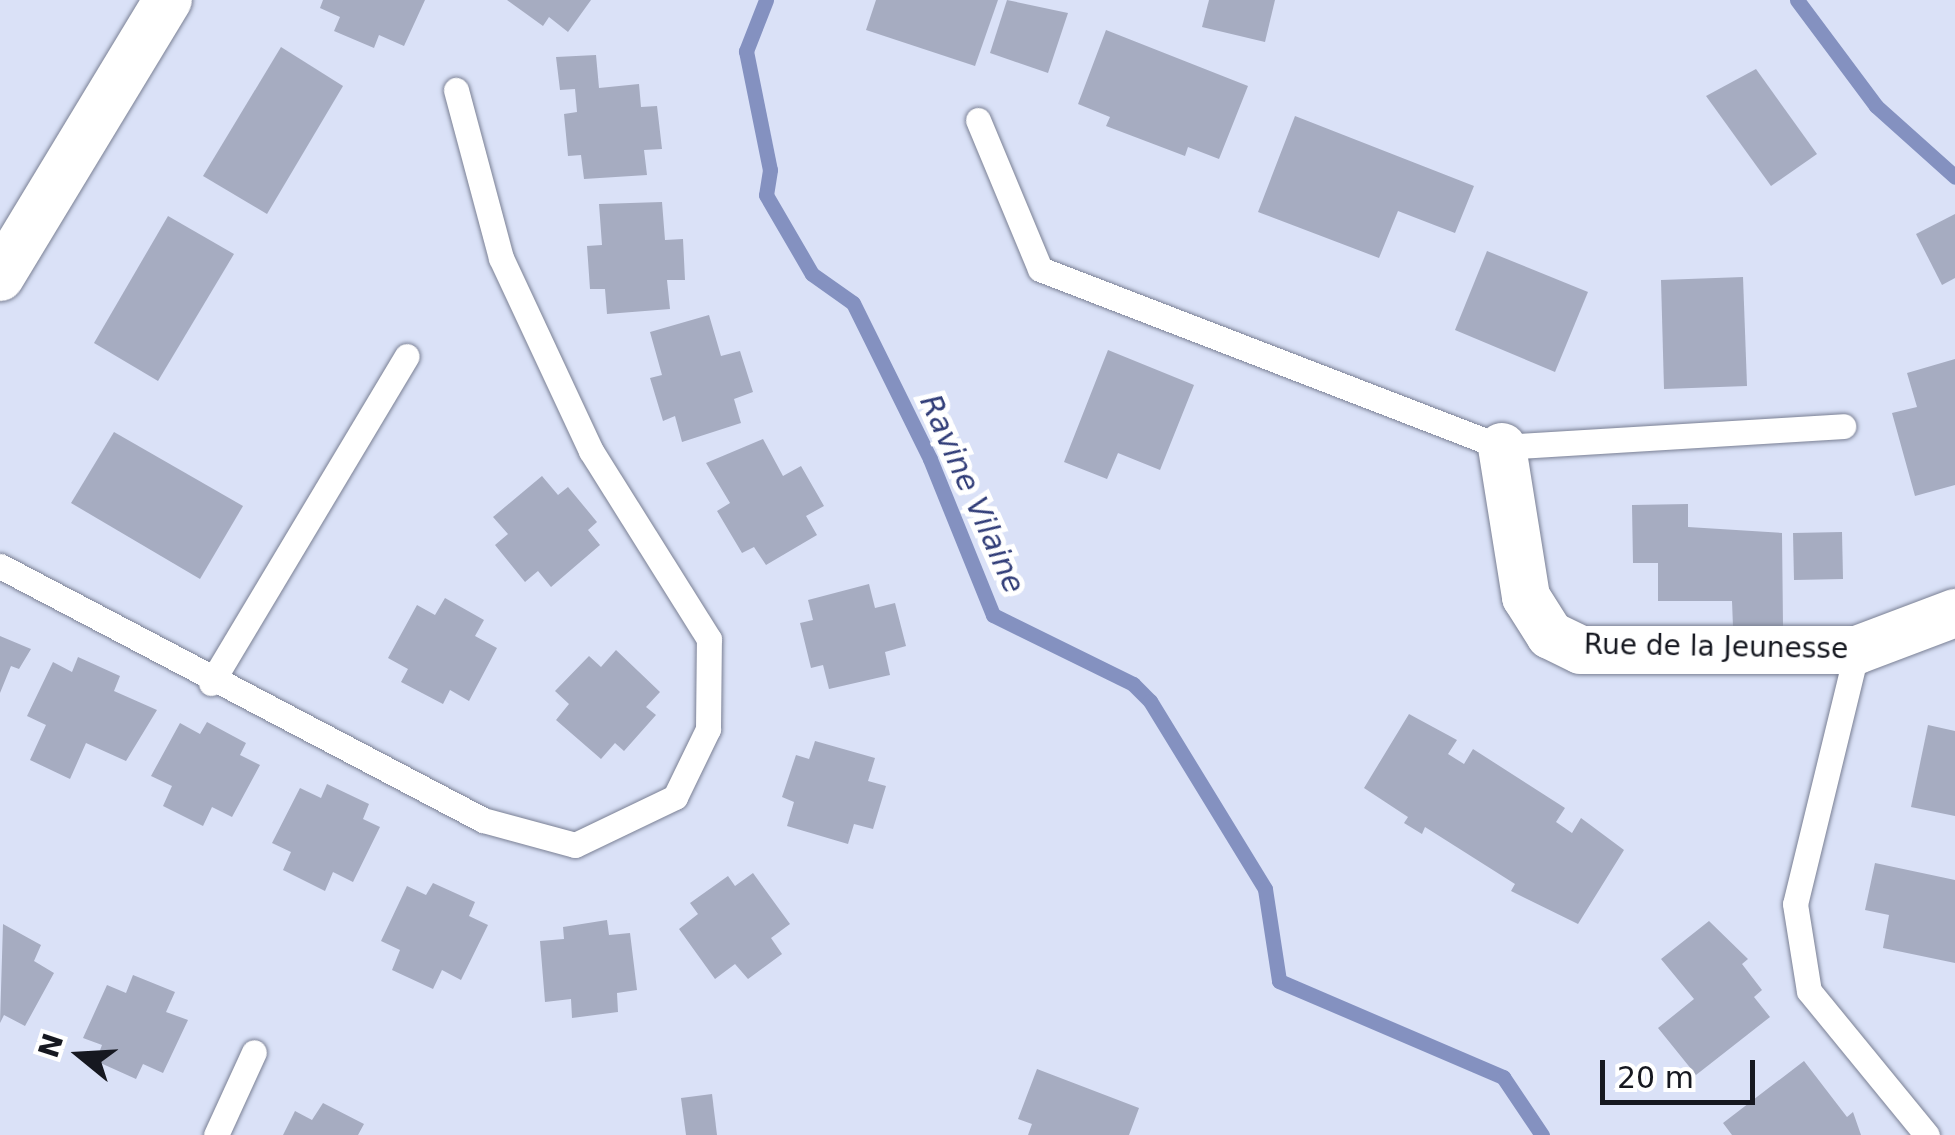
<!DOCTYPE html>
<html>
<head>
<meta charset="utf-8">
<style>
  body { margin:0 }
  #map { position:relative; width:1955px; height:1135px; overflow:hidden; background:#dae1f7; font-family:"DejaVu Sans",sans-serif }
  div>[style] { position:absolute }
  .stream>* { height:15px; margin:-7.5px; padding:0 7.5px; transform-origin:7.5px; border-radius:7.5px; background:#8491c0 }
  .building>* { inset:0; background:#a6acc1 }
  .roads { filter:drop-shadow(0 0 2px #7a8094) drop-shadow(0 0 2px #7a8094) }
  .service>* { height:25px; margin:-12.5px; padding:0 12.5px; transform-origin:12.5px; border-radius:12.5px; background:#fff }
  .minor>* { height:48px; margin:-24px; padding:0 24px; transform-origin:24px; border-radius:24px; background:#fff }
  span { translate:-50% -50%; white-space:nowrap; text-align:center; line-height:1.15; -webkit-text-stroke:10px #fff; paint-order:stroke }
  .street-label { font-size:28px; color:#161820 }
  .water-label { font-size:30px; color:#313d78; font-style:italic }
  .north { position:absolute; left:30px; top:1005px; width:100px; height:100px; -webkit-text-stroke:8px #fff; paint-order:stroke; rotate:288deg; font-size:28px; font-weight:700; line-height:40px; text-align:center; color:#161820 }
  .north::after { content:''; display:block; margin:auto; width:35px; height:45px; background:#161820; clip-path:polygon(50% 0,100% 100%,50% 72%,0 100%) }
  .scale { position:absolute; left:1600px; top:1060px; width:155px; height:45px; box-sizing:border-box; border:5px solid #161820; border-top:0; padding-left:12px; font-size:30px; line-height:35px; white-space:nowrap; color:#161820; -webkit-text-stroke:8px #fff; paint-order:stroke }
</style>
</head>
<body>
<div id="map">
  <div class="stream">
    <div style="left:766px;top:0;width:55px;rotate:111.4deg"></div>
    <div style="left:746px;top:51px;width:121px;rotate:78.6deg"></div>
    <div style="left:770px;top:170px;width:25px;rotate:99deg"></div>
    <div style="left:766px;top:195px;width:91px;rotate:59.8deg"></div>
    <div style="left:812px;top:274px;width:50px;rotate:35.3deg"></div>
    <div style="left:853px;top:303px;width:174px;rotate:63.7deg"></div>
    <div style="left:930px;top:459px;width:168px;rotate:68deg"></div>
    <div style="left:993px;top:615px;width:156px;rotate:26.2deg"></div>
    <div style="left:1133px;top:684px;width:24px;rotate:45deg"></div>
    <div style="left:1150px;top:701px;width:220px;rotate:58.5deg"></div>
    <div style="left:1265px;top:889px;width:93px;rotate:81.3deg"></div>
    <div style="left:1279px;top:981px;width:244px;rotate:23.2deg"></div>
    <div style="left:1503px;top:1077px;width:70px;rotate:56.1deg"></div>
    <div style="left:1797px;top:0;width:132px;rotate:53.3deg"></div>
    <div style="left:1876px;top:106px;width:106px;rotate:41.9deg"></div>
  </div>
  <div class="building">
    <div style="clip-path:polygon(323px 0,425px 0,404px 46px,379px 35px,374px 48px,334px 31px,340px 17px,320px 8px)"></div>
    <div style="clip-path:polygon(507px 0,591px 0,568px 32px,549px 17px,543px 26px)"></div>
    <div style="clip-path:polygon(876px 0,998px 0,975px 66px,866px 30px)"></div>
    <div style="clip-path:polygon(1007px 0,1068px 13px,1048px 73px,990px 53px)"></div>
    <div style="clip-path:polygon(1209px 0,1275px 0,1265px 42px,1202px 27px)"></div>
    <div style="clip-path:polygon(1106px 30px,1248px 86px,1219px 159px,1188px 147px,1185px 156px,1106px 126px,1110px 117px,1078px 104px)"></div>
    <div style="clip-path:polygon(281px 47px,343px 86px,267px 214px,203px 176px)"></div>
    <div style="clip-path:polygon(596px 55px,599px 88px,639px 84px,641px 107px,657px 106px,662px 149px,644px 150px,647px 175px,584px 179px,581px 155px,568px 156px,564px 114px,577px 112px,575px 89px,560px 90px,556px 57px)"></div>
    <div style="clip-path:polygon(1756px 69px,1817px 154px,1771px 186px,1706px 96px)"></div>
    <div style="clip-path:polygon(1295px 116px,1474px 186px,1455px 233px,1398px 211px,1379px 258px,1258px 212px)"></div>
    <div style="clip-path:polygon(662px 202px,665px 240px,683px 239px,685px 280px,667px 280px,670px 309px,607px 314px,605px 289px,590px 289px,587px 246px,602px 245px,599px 204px)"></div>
    <div style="clip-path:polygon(1955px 214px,1955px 278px,1942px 285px,1916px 234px)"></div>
    <div style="clip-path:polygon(168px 216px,234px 254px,158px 381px,94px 343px)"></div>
    <div style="clip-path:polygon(1487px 251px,1588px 292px,1555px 372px,1455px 330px)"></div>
    <div style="clip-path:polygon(1743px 277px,1747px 386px,1664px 389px,1661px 280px)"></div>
    <div style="clip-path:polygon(709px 315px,721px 356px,740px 351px,753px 392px,734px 399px,741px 423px,682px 442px,675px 416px,663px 421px,650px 378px,662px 375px,650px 332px)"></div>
    <div style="clip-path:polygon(1108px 350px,1194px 385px,1160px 470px,1118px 453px,1107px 479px,1064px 462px)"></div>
    <div style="clip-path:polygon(1955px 359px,1955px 485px,1915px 496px,1892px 413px,1917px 407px,1907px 373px)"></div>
    <div style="clip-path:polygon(114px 432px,243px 506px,200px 579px,71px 503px)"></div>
    <div style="clip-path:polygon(763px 439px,783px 476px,801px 466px,824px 506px,806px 516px,817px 535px,766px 565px,754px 547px,742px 553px,717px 511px,730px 503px,706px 463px)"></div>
    <div style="clip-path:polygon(542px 476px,558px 495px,568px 487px,597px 522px,588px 530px,600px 545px,551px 587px,538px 571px,525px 582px,495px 545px,508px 534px,493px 517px)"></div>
    <div style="clip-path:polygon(1688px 504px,1688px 527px,1782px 533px,1783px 626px,1733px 627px,1732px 601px,1658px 601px,1658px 563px,1633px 563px,1632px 505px)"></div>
    <div style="clip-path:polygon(1842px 532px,1843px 579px,1794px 580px,1793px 533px)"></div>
    <div style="clip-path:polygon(869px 584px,875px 608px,895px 603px,906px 646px,885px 652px,890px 675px,829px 689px,823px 665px,811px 668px,800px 623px,813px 620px,808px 600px)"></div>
    <div style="clip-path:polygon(445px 598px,484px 620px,475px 636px,497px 648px,469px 701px,450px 690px,443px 704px,401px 682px,408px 669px,388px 658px,417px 605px,435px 615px)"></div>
    <div style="clip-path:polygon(0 636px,31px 649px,19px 669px,11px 666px,0 693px)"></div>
    <div style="clip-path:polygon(616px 650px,660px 692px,646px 707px,656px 715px,624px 751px,615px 743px,601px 759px,556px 720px,569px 704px,555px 691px,589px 656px,601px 667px)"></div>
    <div style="clip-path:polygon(78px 657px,120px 676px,114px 691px,157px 710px,126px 761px,86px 743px,70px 779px,30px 760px,46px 725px,27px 716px,53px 662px,72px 672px)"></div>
    <div style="clip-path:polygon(1409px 714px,1457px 740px,1448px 754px,1464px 764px,1473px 749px,1565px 808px,1556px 822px,1572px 833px,1581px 818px,1624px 850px,1578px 924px,1511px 891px,1515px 884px,1425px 827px,1422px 834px,1404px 823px,1408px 817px,1364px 788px)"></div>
    <div style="clip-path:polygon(207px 722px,246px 743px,240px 755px,260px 765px,232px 817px,212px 807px,203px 826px,163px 806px,172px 786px,151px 776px,180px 723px,200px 734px)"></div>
    <div style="clip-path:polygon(1928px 725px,1955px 731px,1955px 816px,1911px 807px)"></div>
    <div style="clip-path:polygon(815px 741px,875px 758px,868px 781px,886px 786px,873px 829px,854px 824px,848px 844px,787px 826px,794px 802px,782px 797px,796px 755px,809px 759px)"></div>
    <div style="clip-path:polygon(327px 784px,369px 804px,363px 819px,380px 827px,353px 882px,333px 872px,325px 891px,283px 870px,291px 852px,272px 843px,300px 788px,321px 798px)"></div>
    <div style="clip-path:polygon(1875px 863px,1955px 880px,1955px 963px,1883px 948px,1889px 915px,1865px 910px)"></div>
    <div style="clip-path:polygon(753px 873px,790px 924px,771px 938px,782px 954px,748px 979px,735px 964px,715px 979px,679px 929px,698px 914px,690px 903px,728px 876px,735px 886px)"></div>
    <div style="clip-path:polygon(433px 883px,475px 902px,469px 916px,488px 925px,461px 980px,442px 970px,433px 989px,392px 970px,400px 950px,381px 941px,407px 886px,426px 895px)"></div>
    <div style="clip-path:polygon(607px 920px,609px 935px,630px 933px,637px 990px,617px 993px,618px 1012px,572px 1018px,571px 999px,545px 1002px,540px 941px,564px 939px,563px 927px)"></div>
    <div style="clip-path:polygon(1709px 921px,1748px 959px,1742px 964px,1762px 990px,1754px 997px,1770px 1017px,1696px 1075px,1658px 1028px,1694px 999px,1661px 959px)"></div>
    <div style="clip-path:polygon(3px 924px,41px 945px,34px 961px,54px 973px,25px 1026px,4px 1015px,0 1023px)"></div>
    <div style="clip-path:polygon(133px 975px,175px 992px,166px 1012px,188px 1020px,163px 1073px,143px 1064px,136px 1079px,96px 1061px,102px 1045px,83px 1038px,107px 985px,126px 993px)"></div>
    <div style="clip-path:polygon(1804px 1061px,1847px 1117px,1853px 1112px,1861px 1135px,1732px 1135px,1723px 1123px)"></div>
    <div style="clip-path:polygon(1037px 1069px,1139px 1108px,1129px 1135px,1028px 1135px,1032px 1124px,1018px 1119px)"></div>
    <div style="clip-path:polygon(712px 1094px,717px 1135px,686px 1135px,681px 1098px)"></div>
    <div style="clip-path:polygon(323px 1103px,364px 1124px,358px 1135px,283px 1135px,295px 1111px,312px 1120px)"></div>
  </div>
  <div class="roads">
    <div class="service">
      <div style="left:978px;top:120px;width:161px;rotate:67.4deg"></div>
      <div style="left:1040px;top:269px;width:495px;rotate:21.1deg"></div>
      <div style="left:1502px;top:447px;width:342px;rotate:-3.5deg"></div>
      <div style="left:0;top:566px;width:546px;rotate:27.74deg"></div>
      <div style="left:483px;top:820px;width:95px;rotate:15.2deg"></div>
      <div style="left:575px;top:845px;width:111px;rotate:-25.6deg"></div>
      <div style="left:675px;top:797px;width:76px;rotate:-64.1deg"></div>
      <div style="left:708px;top:729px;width:90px;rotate:-89.4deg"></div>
      <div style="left:709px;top:639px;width:222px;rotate:-122.1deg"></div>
      <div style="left:591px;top:451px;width:213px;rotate:-115deg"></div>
      <div style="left:501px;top:258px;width:174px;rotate:-105deg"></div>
      <div style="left:1857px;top:650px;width:261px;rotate:103.7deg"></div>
      <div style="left:1795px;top:904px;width:88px;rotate:80.9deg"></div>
      <div style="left:1809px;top:991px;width:186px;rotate:50.7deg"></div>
      <div style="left:211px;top:683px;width:381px;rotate:-59.1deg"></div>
      <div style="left:216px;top:1135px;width:91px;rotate:-65.4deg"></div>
    </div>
    <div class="minor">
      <div style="left:0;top:277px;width:324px;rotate:-58.8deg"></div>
      <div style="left:1502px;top:447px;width:152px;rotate:80.9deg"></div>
      <div style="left:1526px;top:597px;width:45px;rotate:57.7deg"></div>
      <div style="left:1550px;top:635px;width:34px;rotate:26deg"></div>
      <div style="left:1581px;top:650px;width:276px"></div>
      <div style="left:1857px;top:650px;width:105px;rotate:-20.7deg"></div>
    </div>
  </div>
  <div class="street-label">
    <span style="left:1716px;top:647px;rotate:1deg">Rue de la Jeunesse</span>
  </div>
  <div class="water-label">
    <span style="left:972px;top:494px;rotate:66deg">Ravine Vilaine</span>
  </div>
  <div class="north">N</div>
  <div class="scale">20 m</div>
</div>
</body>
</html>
